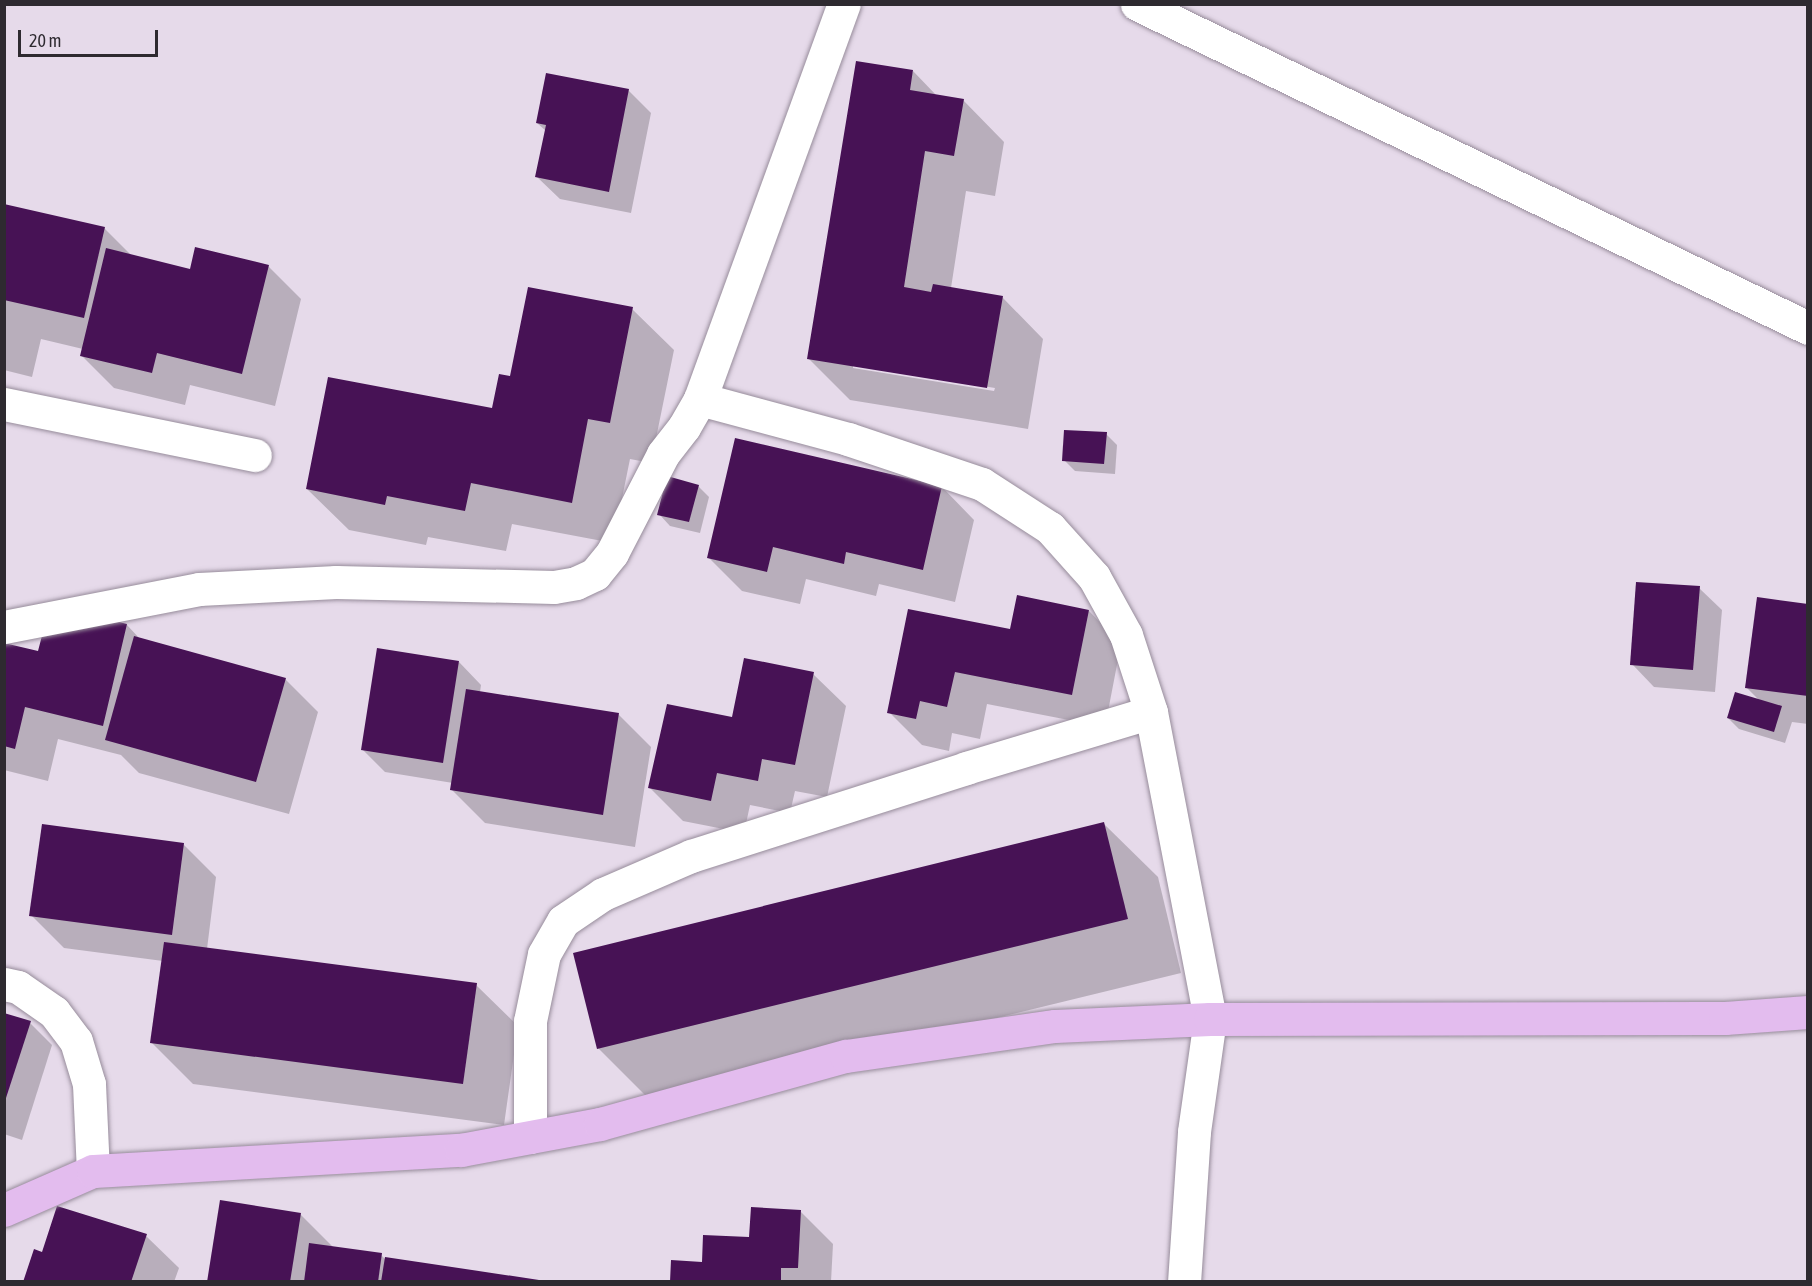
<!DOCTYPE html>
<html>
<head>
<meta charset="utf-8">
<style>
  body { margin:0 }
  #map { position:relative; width:1812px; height:1286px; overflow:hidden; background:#e6daea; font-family:"Asap Condensed",sans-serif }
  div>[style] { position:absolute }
  .shadow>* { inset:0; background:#0003 }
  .building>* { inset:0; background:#471255 }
  .roads { filter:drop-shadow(0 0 2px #978c9b) drop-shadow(0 0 2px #978c9b) }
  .minor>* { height:33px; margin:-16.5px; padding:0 16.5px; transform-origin:16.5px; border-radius:16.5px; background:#fff }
  .major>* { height:33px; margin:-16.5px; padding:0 16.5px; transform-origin:16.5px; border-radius:16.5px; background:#e3bcee }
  span { translate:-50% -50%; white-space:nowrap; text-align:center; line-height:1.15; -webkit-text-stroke:6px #e6daea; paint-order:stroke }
  .frame { position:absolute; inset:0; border:6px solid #2e2a30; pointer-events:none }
  .scale { position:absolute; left:18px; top:30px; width:140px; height:27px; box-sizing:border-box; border:3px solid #2e2a30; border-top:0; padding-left:8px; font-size:18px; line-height:21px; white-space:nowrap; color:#2e2a30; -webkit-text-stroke:4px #e6daea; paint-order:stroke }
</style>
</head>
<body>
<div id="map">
  <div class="shadow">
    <div style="clip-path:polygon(evenodd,913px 71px,937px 96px,963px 100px,1004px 142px,995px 196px,966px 191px,951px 288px,1002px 297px,1043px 339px,1028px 429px,850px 400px,808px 358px,913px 71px,853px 365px,995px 388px,994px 391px,853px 368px,853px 365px)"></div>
    <div style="clip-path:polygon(628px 90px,651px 113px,631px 213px,560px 199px,537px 177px,546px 131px,537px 123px)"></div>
    <div style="clip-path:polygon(4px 205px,104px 228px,132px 256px,191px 270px,268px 266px,301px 299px,275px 406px,190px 385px,185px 405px,114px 388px,81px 355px,83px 349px,41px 339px,32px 377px,4px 370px)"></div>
    <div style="clip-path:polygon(632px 309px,674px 350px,651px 463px,630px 459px,613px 543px,512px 524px,506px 551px,428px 537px,426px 545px,349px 530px,307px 489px,493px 410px,511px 378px)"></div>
    <div style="clip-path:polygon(1106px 434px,1117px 445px,1115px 474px,1075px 471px,1064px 460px)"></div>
    <div style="clip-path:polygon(698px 486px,709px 497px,700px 533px,670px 526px,659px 514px)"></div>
    <div style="clip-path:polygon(942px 487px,974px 520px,955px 602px,879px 584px,876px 596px,806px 579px,800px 604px,742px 591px,709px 558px)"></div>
    <div style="clip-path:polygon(1699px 588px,1722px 610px,1715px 692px,1654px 687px,1632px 664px)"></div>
    <div style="clip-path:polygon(1808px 605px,1808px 724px,1792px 722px,1785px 743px,1739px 729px,1728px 718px,1760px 701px,1746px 687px)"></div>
    <div style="clip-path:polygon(1089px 611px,1121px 644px,1105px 727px,987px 704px,980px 739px,952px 733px,949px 751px,922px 745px,889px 712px,1012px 631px)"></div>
    <div style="clip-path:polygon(127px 625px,140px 639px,285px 679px,318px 712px,289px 814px,139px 773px,121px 755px,58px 739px,48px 781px,4px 770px,4px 644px,39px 653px)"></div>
    <div style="clip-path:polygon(459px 662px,481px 685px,480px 692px,618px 714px,651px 747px,635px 847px,485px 823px,452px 790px,453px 783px,385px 772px,363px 750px)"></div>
    <div style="clip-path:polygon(813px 674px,846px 706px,827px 797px,795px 791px,790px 813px,750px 805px,744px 833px,683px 821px,650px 788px,733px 719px)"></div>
    <div style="clip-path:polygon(1104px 824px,1158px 877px,1181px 973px,652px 1102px,598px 1048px)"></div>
    <div style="clip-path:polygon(183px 844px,216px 877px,207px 949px,476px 985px,518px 1026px,504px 1125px,193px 1084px,152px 1043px,163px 961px,64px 948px,31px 915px)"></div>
    <div style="clip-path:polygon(4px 1015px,30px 1023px,52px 1045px,22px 1140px,4px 1134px)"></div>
    <div style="clip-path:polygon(801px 1212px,833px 1244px,831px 1282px,672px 1282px)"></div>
    <div style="clip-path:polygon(300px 1214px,333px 1247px,381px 1255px,385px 1259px,538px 1282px,209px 1282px)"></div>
    <div style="clip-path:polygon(146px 1236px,179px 1268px,174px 1282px,24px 1282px)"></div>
  </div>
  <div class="building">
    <div style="clip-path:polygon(856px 61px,913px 70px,910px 90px,964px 99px,954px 156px,925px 151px,904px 287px,931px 292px,933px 284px,1003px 296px,987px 388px,807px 359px)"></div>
    <div style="clip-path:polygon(546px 73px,629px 89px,609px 192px,535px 177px,546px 125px,536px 123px)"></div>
    <div style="clip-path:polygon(4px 204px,105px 227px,84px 318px,4px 300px)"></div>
    <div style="clip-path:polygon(195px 247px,269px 265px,242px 374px,157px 353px,152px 373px,80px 356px,106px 248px,190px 269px)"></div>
    <div style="clip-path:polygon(528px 287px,633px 307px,610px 423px,588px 419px,572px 503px,471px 483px,465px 511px,387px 496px,385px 505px,306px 489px,328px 377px,492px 408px,499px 374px,510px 376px)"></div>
    <div style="clip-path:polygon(1064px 430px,1107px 432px,1104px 464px,1062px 461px)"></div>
    <div style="clip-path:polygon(735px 438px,942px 486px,923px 570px,846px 552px,844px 564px,773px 547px,767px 572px,707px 558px)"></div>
    <div style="clip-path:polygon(667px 476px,699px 485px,689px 522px,657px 515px)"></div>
    <div style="clip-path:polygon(1636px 582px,1700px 586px,1693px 670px,1630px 665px)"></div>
    <div style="clip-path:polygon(1017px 595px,1089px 610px,1072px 695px,955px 672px,947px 707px,920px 701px,916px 719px,887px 713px,908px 609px,1010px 629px)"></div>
    <div style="clip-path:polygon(1757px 597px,1808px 604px,1808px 696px,1745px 688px)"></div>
    <div style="clip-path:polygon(50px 605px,127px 624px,103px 726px,25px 707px,15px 749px,4px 746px,4px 643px,38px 651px)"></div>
    <div style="clip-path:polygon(134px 636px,286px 678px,256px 782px,105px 740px)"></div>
    <div style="clip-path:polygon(377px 648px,459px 661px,443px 763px,361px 750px)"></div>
    <div style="clip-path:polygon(744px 658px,814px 672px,795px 765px,762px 759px,758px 781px,717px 773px,711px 801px,648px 788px,667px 704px,732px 717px)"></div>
    <div style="clip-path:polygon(466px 689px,619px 713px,603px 815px,450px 790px)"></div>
    <div style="clip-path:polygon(1735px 692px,1782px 706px,1774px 732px,1727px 718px)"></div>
    <div style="clip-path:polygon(1104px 822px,1128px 919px,597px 1049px,573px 953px)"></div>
    <div style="clip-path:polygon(42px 824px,184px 843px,172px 935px,29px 916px)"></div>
    <div style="clip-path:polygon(164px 942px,477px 983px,463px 1084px,150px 1043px)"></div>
    <div style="clip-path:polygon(4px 1013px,31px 1021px,5px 1101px,4px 1101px)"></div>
    <div style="clip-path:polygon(220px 1200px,301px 1213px,290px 1282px,207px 1282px)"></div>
    <div style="clip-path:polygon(57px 1206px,147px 1234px,131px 1282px,23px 1282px,34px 1249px,42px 1252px)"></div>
    <div style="clip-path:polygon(751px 1207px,801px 1210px,798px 1268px,781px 1268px,781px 1282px,670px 1282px,671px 1260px,702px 1262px,703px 1235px,749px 1237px)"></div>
    <div style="clip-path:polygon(309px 1243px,382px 1253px,378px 1282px,304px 1282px)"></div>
    <div style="clip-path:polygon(385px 1257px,539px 1280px,539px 1282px,381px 1282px)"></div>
  </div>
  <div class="roads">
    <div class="minor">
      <div style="left:1137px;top:4px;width:745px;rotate:25.77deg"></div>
      <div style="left:700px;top:399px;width:153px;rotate:15.1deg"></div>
      <div style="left:848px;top:439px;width:141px;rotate:18.6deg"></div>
      <div style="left:982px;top:484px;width:81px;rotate:32.9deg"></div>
      <div style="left:1050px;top:528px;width:66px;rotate:48.1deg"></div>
      <div style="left:1094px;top:577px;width:66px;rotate:61.1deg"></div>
      <div style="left:1126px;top:635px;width:81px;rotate:72deg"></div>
      <div style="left:1151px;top:712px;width:313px;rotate:79.1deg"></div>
      <div style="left:1210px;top:1019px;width:114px;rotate:98.1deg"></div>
      <div style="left:1194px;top:1132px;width:150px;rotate:93.8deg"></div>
      <div style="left:4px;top:404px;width:256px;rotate:11.5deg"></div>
      <div style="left:4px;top:627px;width:199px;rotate:-11deg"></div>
      <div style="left:199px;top:589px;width:137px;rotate:-2.9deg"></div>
      <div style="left:336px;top:582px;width:218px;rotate:1.3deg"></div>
      <div style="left:554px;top:587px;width:22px;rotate:-10deg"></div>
      <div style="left:576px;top:583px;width:21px;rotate:-25deg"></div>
      <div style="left:595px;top:574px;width:27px;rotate:-51deg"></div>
      <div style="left:612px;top:553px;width:111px;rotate:-62.7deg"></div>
      <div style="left:663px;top:454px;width:34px;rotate:-52deg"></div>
      <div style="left:684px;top:427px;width:32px;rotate:-60deg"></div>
      <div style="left:700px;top:399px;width:420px;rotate:-70deg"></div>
      <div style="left:4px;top:984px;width:14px;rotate:12deg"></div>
      <div style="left:18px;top:987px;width:44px;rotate:34.8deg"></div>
      <div style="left:54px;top:1012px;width:36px;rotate:53deg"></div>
      <div style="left:76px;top:1041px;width:45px;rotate:73.2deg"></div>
      <div style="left:89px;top:1084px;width:87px;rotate:87.4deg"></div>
      <div style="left:530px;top:1137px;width:116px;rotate:-90deg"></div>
      <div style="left:530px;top:1021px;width:68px;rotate:-78.2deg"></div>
      <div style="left:544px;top:954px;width:38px;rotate:-60deg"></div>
      <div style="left:563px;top:921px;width:48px;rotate:-34deg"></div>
      <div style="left:603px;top:894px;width:96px;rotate:-23.4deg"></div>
      <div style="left:691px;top:856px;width:289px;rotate:-17.7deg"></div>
      <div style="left:966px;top:768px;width:193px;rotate:-16.8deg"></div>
    </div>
    <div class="major">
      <div style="left:4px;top:1210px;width:97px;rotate:-23.7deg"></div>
      <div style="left:93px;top:1171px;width:369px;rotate:-3.3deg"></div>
      <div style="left:461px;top:1150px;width:141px;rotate:-10.6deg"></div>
      <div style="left:600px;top:1124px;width:255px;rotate:-15.5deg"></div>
      <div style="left:846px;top:1056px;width:211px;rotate:-8.2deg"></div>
      <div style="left:1055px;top:1026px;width:155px;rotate:-2.6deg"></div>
      <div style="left:1210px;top:1019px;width:515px;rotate:-0.11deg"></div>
      <div style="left:1725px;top:1018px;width:83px;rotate:-4.1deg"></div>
    </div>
  </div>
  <div class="frame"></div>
  <div class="scale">20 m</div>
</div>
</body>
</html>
